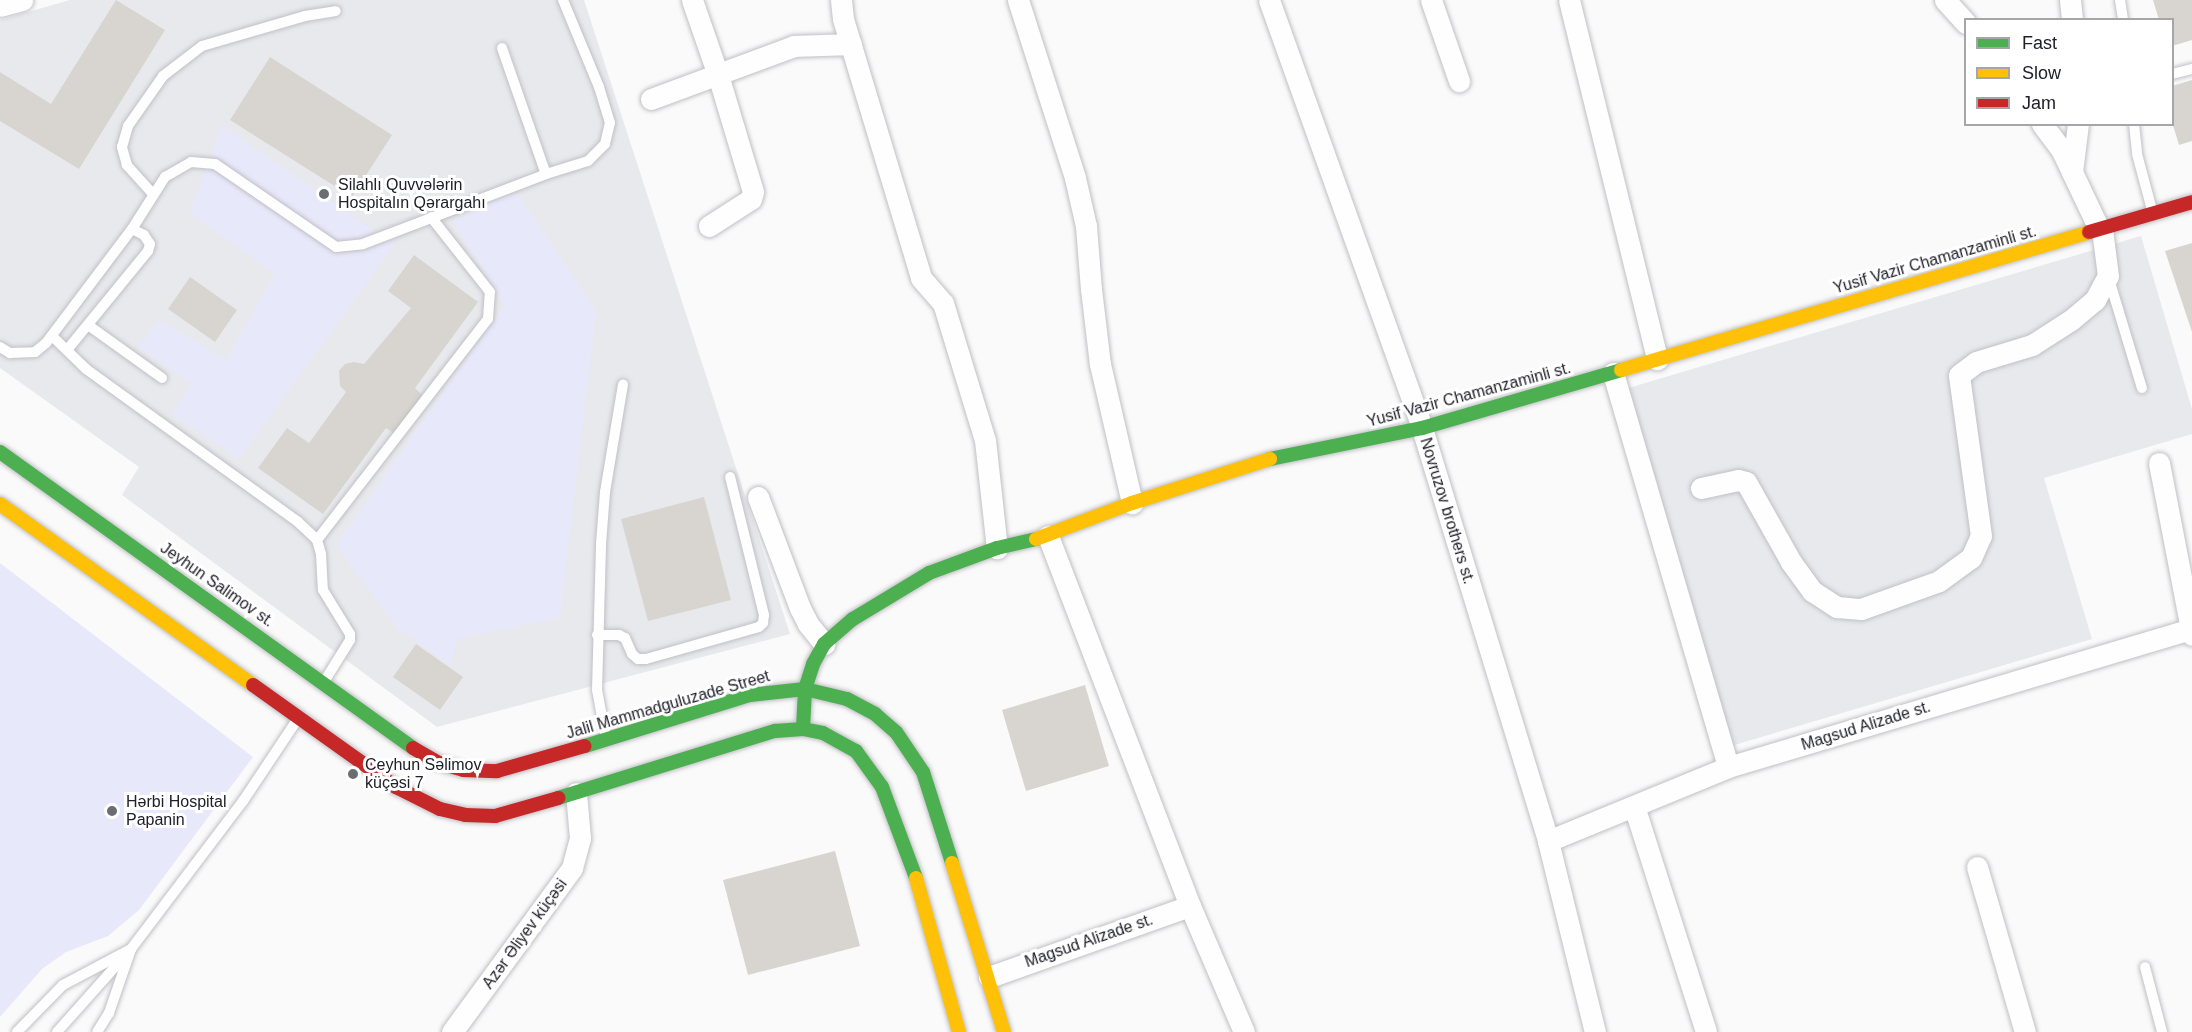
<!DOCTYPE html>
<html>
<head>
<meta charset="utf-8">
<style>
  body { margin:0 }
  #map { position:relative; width:2192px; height:1032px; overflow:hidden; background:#fafafa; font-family:Arial,sans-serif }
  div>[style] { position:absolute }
  .built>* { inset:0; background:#e8e9ed }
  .green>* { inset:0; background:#e8e8fb }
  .building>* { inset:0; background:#d8d5d0 }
  .roads { filter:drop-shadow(0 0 2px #c0c0c6) drop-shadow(0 0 2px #c0c0c6) }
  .lane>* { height:10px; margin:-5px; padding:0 5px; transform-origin:5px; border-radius:5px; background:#fefefe }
  .street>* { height:21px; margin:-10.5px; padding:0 10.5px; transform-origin:10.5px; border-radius:10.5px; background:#fefefe }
  .fast>* { height:14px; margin:-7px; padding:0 7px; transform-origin:7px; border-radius:7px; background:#4caf50 }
  .slow>* { height:14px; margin:-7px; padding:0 7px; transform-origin:7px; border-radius:7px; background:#ffc107 }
  .jam>* { height:14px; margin:-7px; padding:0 7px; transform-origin:7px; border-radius:7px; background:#c62828 }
  .dots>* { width:16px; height:16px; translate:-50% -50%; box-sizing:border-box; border:3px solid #fff; border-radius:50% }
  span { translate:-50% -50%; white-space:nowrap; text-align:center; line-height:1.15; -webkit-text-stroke:6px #fff; paint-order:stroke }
  .poi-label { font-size:16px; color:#20202b }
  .left { translate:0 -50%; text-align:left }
  .street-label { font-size:16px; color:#20202b }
  .legend { position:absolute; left:1964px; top:18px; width:210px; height:108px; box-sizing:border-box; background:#fff; border:2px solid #a6a6aa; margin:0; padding:8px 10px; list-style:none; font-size:18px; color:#20202b }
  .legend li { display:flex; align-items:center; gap:12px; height:30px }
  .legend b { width:30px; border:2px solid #a6a6aa }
</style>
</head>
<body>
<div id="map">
  <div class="built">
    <div style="clip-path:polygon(70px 0,584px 0,790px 634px,437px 727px,122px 495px,139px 467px,0 368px,0 20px)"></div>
    <div style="clip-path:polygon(2141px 236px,2192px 409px,2192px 434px,2044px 478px,2092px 639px,1731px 746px,1625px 389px)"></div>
  </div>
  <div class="green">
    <div style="clip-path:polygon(222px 125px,394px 245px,239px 459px,172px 413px,192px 384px,138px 347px,159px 320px,226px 360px,275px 274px,190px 213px)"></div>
    <div style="clip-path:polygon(515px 190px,596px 310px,560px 618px,456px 639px,451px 666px,397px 628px,336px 545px,505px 305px,453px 222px)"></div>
    <div style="clip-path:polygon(0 563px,253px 757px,139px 910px,108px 936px,66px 952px,42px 969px,0 1017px)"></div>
  </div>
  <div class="building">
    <div style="clip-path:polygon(116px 0,165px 30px,79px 169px,0 121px,0 72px,51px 104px)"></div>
    <div style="clip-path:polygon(2153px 0,2192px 0,2192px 40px,2172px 46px,2172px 20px,2159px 20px)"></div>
    <div style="clip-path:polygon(270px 57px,392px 135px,352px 197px,230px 120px)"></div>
    <div style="clip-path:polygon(2192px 80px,2192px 141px,2179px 145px,2172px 122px,2172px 86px)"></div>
    <div style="clip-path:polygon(2192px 243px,2192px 332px,2165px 251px)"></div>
    <div style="clip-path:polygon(414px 255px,478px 302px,415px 388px,423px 396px,395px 434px,386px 428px,323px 514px,258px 468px,287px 428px,309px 443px,346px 392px,340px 386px,339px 371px,345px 364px,354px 362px,364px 364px,411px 308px,388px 291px)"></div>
    <div style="clip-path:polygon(190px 277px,237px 310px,215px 342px,168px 309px)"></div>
    <div style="clip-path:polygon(704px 497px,731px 600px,648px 621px,621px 519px)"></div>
    <div style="clip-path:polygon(416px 644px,463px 677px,440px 710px,393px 677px)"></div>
    <div style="clip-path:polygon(1085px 685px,1109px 766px,1026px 791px,1002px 710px)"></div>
    <div style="clip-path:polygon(835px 851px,860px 946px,748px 975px,723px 880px)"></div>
  </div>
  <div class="roads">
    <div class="lane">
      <div style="left:2120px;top:0;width:20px;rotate:81deg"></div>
      <div style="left:502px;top:48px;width:133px;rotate:70.8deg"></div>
      <div style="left:2172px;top:74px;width:21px;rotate:-14deg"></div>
      <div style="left:2134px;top:124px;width:30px;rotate:84deg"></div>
      <div style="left:2137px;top:154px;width:58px;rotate:75deg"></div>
      <div style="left:152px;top:193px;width:38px;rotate:-132deg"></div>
      <div style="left:127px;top:165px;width:19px;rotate:-106deg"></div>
      <div style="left:122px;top:147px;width:22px;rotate:-74deg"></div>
      <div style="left:128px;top:126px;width:61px;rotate:-55deg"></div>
      <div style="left:163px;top:76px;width:49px;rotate:-37.6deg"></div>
      <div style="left:202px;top:46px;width:107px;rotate:-16.2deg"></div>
      <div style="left:305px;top:16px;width:31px;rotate:-9deg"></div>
      <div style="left:2109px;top:279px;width:114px;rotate:73.2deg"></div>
      <div style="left:88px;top:325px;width:91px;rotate:35.6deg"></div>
      <div style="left:52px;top:336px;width:47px;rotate:44.1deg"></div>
      <div style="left:86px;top:369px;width:261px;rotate:35.8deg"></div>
      <div style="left:298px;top:522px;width:26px;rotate:43deg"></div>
      <div style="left:317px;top:540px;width:15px;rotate:74deg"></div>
      <div style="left:321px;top:554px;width:36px;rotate:87deg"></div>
      <div style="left:323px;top:590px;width:52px;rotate:58.5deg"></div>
      <div style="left:350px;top:634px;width:6px;rotate:90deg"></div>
      <div style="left:350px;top:640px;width:49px;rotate:121.8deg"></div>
      <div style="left:0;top:347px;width:12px;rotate:31deg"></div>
      <div style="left:10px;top:353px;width:25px;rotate:-2deg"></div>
      <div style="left:35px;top:352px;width:14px;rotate:-39deg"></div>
      <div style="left:46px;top:343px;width:143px;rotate:-53deg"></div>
      <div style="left:132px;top:229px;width:62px;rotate:-57.6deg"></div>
      <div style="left:165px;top:177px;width:30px;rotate:-30deg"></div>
      <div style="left:191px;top:162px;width:24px;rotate:5deg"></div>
      <div style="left:215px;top:164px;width:147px;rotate:34.4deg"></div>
      <div style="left:336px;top:247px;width:27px;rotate:-6deg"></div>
      <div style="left:363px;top:244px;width:196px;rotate:-20.9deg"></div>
      <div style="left:546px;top:174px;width:44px;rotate:-17.2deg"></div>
      <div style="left:588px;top:161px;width:24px;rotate:-45deg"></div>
      <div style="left:605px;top:144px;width:22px;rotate:-77deg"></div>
      <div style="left:610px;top:123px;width:38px;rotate:-107deg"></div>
      <div style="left:599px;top:87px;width:94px;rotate:-112.5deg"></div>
      <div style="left:67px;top:350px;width:128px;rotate:-50.7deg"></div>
      <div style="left:148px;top:251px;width:7px;rotate:-74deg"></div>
      <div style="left:150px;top:244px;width:11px;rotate:-124deg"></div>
      <div style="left:144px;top:235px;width:13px;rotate:-153deg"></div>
      <div style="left:317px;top:540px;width:279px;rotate:-52.3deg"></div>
      <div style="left:488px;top:319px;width:27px;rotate:-86deg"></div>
      <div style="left:490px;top:292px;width:95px;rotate:-128.2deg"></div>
      <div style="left:597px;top:635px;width:22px"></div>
      <div style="left:619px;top:635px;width:7px;rotate:27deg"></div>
      <div style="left:625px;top:638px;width:17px;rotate:66deg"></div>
      <div style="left:632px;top:654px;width:8px;rotate:40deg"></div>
      <div style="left:638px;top:659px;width:8px"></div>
      <div style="left:646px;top:659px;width:117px;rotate:-15.8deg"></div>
      <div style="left:759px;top:627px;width:6px;rotate:-45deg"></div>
      <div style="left:763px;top:623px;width:8px;rotate:-83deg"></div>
      <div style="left:764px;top:615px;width:142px;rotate:-103.8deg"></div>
      <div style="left:606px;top:738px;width:49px;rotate:-100.6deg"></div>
      <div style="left:597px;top:690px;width:146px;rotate:-88.4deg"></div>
      <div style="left:601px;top:544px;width:52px;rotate:-85.6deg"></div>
      <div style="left:605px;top:492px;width:109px;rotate:-80.5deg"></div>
      <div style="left:2145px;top:967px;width:67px;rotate:75.3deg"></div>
      <div style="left:17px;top:1032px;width:66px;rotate:-45.6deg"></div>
      <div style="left:63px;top:985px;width:77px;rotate:-27.9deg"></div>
      <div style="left:131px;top:949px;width:186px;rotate:-52.9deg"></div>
      <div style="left:243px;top:801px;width:97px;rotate:-56.3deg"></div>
      <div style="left:57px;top:1032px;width:111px;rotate:-48.3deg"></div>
      <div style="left:131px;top:949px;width:68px;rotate:109deg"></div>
      <div style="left:109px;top:1013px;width:22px;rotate:122deg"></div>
    </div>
    <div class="street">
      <div style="left:692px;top:0;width:79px;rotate:70.9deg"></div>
      <div style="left:718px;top:75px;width:122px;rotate:73.3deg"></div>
      <div style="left:753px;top:192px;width:7px;rotate:106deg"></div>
      <div style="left:751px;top:199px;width:50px;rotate:147.3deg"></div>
      <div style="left:841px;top:0;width:19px;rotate:84deg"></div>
      <div style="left:843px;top:19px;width:270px;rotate:73.2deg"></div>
      <div style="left:921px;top:278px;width:33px;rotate:49deg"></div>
      <div style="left:943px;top:303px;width:143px;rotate:73deg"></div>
      <div style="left:985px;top:440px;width:109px;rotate:83.7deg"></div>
      <div style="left:1018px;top:0;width:187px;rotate:72.2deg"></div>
      <div style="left:1075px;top:178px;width:49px;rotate:77.1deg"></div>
      <div style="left:1086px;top:226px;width:63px;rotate:85.5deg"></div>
      <div style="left:1091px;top:289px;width:76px;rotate:83.2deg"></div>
      <div style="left:1100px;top:364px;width:143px;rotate:77deg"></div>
      <div style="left:1269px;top:0;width:455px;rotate:70.3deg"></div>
      <div style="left:1422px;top:428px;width:432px;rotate:73deg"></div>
      <div style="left:1548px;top:841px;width:197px;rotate:76.2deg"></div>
      <div style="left:1431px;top:0;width:86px;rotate:70.9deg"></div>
      <div style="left:1569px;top:0;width:370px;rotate:76.2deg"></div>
      <div style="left:1945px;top:0;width:31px;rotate:48deg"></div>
      <div style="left:2070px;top:0;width:20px;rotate:84deg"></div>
      <div style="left:0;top:6px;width:23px;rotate:-15deg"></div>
      <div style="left:651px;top:99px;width:153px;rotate:-20.3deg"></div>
      <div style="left:794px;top:46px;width:57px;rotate:-2deg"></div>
      <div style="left:2042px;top:124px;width:34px;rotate:53deg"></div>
      <div style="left:2062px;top:151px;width:86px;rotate:64.6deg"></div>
      <div style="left:2072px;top:172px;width:48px;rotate:-82.9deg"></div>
      <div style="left:1613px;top:373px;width:410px;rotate:73.7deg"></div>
      <div style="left:2159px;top:463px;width:175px;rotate:79.1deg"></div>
      <div style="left:1701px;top:488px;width:38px;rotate:-12deg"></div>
      <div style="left:1738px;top:480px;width:8px;rotate:14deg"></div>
      <div style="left:1746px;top:482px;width:92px;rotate:60.6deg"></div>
      <div style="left:1791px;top:562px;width:36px;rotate:54deg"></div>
      <div style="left:1812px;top:591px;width:30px;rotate:33deg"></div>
      <div style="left:1837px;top:607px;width:24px;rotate:5deg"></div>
      <div style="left:1861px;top:609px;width:83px;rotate:-19.7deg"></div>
      <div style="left:1939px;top:581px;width:39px;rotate:-36deg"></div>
      <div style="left:1971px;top:558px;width:24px;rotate:-66deg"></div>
      <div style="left:1981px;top:536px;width:162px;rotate:-97.8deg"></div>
      <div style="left:1959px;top:375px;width:21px;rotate:-37deg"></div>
      <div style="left:1976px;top:362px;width:59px;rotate:-16.9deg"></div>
      <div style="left:2032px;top:345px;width:46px;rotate:-32.7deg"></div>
      <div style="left:2071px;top:320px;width:31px;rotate:-40deg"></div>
      <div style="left:2095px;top:300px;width:27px;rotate:-62deg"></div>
      <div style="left:2108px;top:276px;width:47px;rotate:-97.3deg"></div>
      <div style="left:758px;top:497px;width:119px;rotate:69.3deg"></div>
      <div style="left:800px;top:608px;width:18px;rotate:63deg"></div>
      <div style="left:808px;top:624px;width:26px;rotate:51deg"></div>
      <div style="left:1048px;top:536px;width:396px;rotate:69deg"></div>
      <div style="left:1190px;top:906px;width:137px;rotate:66.8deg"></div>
      <div style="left:1634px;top:806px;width:237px;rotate:72.3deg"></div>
      <div style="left:1548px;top:841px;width:195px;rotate:-22.3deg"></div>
      <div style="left:1728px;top:767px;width:482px;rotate:-16.6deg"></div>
      <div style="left:1977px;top:867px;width:172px;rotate:73.8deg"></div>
      <div style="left:989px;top:977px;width:213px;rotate:-19.5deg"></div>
      <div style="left:452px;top:1032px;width:203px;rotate:-53.8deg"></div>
      <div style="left:572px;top:868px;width:31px;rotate:-75deg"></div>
      <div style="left:580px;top:838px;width:45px;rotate:-95.1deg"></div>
    </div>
    <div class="fast">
      <div style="left:0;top:452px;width:508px;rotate:35.63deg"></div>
      <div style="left:1270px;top:459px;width:155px;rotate:-11.5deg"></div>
      <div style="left:1422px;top:428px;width:207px;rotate:-16.2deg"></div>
      <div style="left:803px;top:729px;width:40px;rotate:-87.1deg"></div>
      <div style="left:805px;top:689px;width:26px;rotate:-72deg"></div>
      <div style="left:813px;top:664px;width:23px;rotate:-61deg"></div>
      <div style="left:824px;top:644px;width:38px;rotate:-41deg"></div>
      <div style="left:853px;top:619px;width:89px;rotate:-31.2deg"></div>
      <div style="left:929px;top:573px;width:72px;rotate:-20.2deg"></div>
      <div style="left:997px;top:548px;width:40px;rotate:-13deg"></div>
      <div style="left:585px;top:746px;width:173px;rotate:-17.2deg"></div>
      <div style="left:750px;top:695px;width:55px;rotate:-6.2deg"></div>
      <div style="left:805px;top:689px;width:43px;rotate:13.4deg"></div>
      <div style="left:847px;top:699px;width:32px;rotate:28deg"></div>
      <div style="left:875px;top:714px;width:28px;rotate:41deg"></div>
      <div style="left:896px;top:732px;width:48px;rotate:56deg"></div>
      <div style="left:923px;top:772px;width:96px;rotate:72.3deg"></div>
      <div style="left:558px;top:798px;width:227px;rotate:-17.2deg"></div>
      <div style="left:775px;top:731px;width:28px;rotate:-4deg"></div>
      <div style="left:803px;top:729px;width:20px;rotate:11deg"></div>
      <div style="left:823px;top:733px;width:38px;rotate:29deg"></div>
      <div style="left:856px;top:751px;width:44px;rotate:54.2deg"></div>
      <div style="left:882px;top:787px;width:97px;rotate:69.5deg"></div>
    </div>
    <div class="slow">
      <div style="left:1621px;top:370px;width:488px;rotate:-16.4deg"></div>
      <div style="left:0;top:504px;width:311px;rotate:35.6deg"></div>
      <div style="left:1036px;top:539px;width:103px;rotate:-20.6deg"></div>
      <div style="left:1132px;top:503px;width:145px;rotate:-17.7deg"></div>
      <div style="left:952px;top:863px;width:177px;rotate:72.9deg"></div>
      <div style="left:916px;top:878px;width:160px;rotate:74.4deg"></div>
    </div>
    <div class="jam">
      <div style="left:2089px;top:232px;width:107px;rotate:-16.2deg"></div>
      <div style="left:253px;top:685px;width:176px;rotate:35.5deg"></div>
      <div style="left:396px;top:787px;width:49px;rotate:26.6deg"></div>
      <div style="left:440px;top:809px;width:26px;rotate:13deg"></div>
      <div style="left:465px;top:815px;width:30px;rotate:2deg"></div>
      <div style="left:495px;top:816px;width:66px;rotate:-15.9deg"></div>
      <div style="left:413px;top:748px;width:30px;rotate:30deg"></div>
      <div style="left:439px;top:763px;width:25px;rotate:16deg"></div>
      <div style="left:463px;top:770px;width:34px;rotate:2deg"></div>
      <div style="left:497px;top:771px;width:91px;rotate:-15.9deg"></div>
    </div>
  </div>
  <div class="dots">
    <div style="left:324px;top:194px;background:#6c6c73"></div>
    <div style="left:353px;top:774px;background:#6c6c73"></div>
    <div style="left:112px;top:811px;background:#6c6c73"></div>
  </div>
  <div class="poi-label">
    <span class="left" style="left:338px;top:194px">Silahlı Quvvələrin<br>Hospitalın Qərargahı</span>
    <span class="left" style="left:365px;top:774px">Ceyhun Səlimov<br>küçəsi 7</span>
    <span class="left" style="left:126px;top:811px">Hərbi Hospital<br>Papanin</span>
  </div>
  <div class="street-label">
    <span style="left:1935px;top:260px;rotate:-16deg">Yusif Vazir Chamanzaminli st.</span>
    <span style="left:1469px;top:395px;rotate:-15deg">Yusif Vazir Chamanzaminli st.</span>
    <span style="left:1447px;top:511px;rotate:73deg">Novruzov brothers st.</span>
    <span style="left:217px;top:585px;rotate:35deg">Jeyhun Salimov st.</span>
    <span style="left:668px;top:705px;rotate:-16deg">Jalil Mammadguluzade Street</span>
    <span style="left:1866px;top:726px;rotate:-17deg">Magsud Alizade st.</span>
    <span style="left:525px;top:934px;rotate:-54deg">Azər Əliyev küçəsi</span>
    <span style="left:1089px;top:941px;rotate:-19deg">Magsud Alizade st.</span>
  </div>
  <ul class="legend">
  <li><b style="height:8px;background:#4caf50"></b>Fast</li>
  <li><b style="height:8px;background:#ffc107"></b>Slow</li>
  <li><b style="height:8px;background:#c62828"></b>Jam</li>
  </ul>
</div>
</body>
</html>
